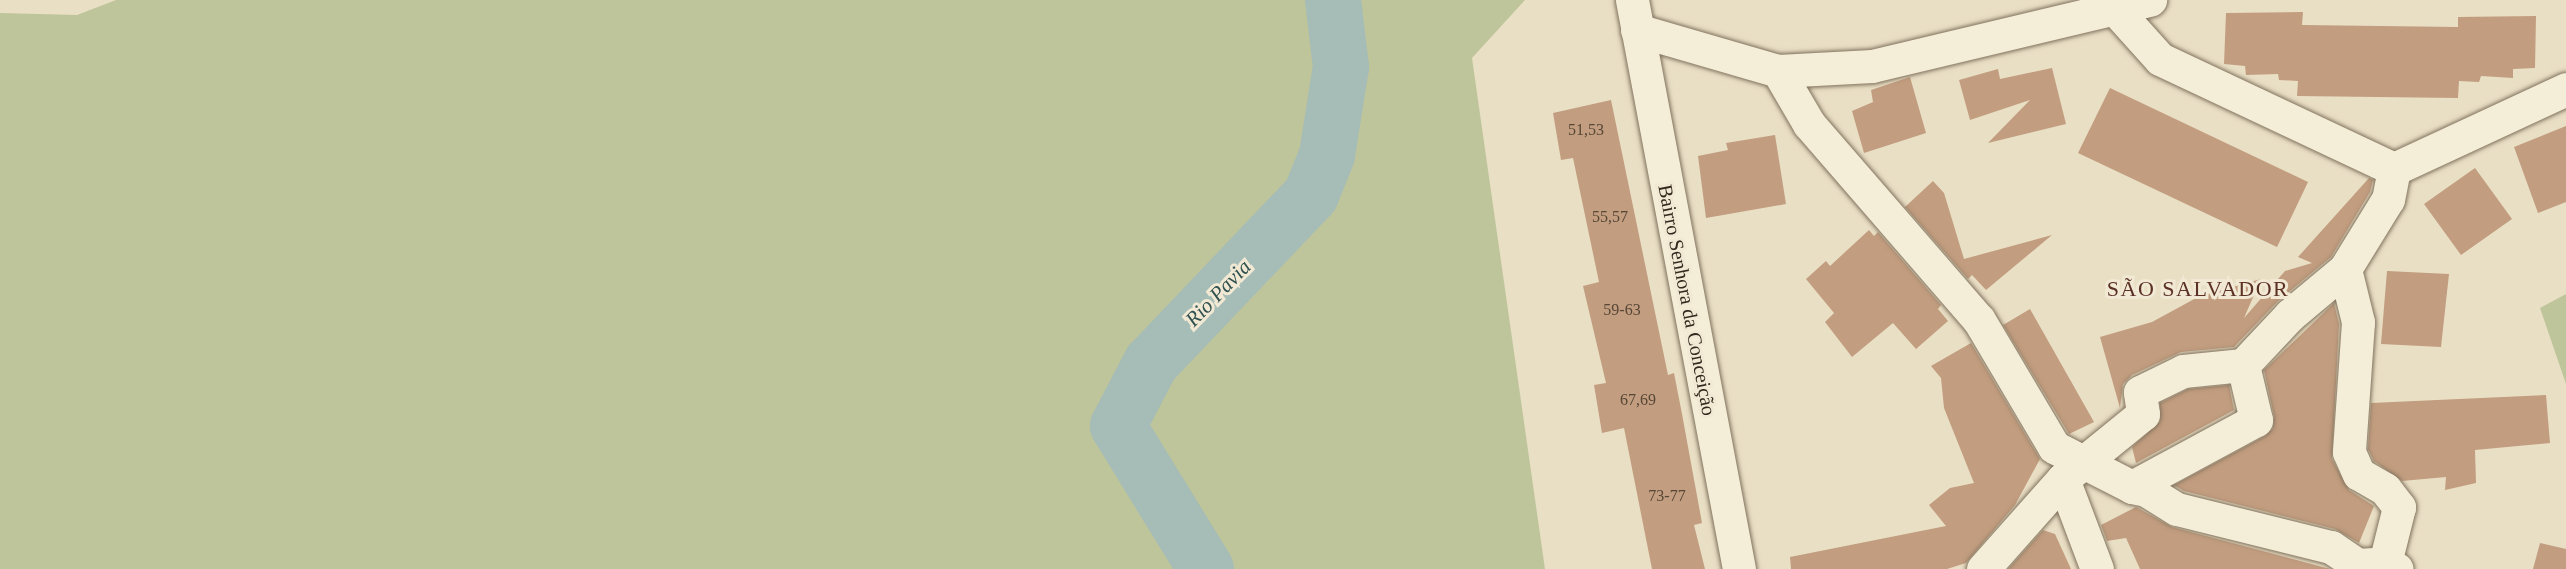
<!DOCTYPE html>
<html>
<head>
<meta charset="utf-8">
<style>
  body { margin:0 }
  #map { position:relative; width:2566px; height:569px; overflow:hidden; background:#e9dfc5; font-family:"Times New Roman",serif }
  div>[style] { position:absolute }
  .green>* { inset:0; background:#bfc59a }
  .river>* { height:56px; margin:-28px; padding:0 28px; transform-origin:28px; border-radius:28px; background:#a6bcb7 }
  .building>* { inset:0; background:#c29d7f }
  .roads { filter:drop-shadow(0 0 2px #81725d) drop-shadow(0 0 2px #81725d) }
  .street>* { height:33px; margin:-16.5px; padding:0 16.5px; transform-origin:16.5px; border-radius:16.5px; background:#f4edd7 }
  .secondary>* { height:33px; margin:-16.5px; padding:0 16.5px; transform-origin:16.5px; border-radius:16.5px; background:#f4edd7 }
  span { translate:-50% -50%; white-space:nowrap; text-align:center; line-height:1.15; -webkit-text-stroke:6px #f1e9d4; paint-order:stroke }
  .number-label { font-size:16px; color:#574737 }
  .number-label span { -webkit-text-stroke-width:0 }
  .street-label { font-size:20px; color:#332a1f }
  .water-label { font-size:21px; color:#305150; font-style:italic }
  .quarter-label { font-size:22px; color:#5b3124; letter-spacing:1.5px }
</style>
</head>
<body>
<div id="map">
  <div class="green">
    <div style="clip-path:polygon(116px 0,1525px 0,1472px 58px,1545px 569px,0 569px,0 13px,77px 15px)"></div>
    <div style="clip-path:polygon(2566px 294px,2566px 384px,2540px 308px)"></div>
  </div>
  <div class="river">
    <div style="left:1206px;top:569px;width:168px;rotate:-121.6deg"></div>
    <div style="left:1118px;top:426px;width:71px;rotate:-62.4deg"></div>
    <div style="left:1151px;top:363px;width:232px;rotate:-46.4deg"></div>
    <div style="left:1311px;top:195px;width:43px;rotate:-68.2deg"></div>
    <div style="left:1327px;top:155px;width:89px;rotate:-81deg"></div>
    <div style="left:1341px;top:67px;width:67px;rotate:-96.8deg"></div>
  </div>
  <div class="building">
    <div style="clip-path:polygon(2303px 12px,2302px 25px,2458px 27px,2458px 17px,2536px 16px,2535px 68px,2513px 69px,2513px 78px,2481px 76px,2479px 82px,2459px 81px,2458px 98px,2297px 96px,2298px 81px,2279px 80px,2278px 74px,2246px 75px,2245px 66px,2224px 64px,2226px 13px)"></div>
    <div style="clip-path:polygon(2052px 68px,2066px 124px,1988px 143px,2030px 100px,1970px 120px,1959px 80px,1998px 69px,2000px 79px)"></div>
    <div style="clip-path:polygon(1910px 77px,1926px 133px,1864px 153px,1852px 111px,1873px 102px,1871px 90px)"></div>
    <div style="clip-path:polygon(2110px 88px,2308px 182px,2277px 247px,2078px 153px)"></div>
    <div style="clip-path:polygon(1611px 100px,1668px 375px,1674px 373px,1682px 414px,1702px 523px,1694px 525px,1705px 569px,1652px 569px,1624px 428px,1602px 433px,1594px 385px,1606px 383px,1583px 286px,1599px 282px,1573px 158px,1561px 160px,1553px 113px)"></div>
    <div style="clip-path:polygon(2566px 126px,2566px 202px,2538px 213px,2514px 147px)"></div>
    <div style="clip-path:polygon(1775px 135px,1786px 204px,1706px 218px,1698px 156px,1728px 150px,1726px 143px)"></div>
    <div style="clip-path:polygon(2475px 168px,2512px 219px,2461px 255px,2424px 204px)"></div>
    <div style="clip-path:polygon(2369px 178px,2373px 180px,2370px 192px,2331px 257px,2278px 301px,2234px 347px,2181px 352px,2132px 375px,2123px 384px,2120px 408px,2100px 337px,2152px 322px,2198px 297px,2261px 279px,2244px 318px,2285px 271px,2312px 263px,2298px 257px)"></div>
    <div style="clip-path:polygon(1933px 181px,1944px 193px,1964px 259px,2052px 235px,1986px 290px,1972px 275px,1968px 279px,1905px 207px)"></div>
    <div style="clip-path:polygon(1869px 230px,1874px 236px,1878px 232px,1941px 305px,1938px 309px,1948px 321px,1916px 349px,1893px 323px,1852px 357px,1825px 322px,1834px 313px,1806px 279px,1826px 261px,1830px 266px)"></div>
    <div style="clip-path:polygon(2387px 271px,2449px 274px,2441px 347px,2381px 344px)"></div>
    <div style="clip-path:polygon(2334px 303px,2339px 324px,2332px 459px,2349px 490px,2374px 506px,2359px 543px,2335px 529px,2184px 491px,2174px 485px,2265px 436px,2273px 428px,2274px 416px,2264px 370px)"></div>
    <div style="clip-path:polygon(2030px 309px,2094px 422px,2069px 434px,2003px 325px)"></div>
    <div style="clip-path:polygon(1971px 343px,2040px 459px,2015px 505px,1966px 563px,1947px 569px,1791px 569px,1790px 557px,1946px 526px,1929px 505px,1950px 488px,1974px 483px,1944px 408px,1941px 378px,1931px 366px)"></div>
    <div style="clip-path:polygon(2229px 385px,2234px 410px,2136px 463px,2132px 447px,2160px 421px,2160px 403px,2188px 389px)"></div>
    <div style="clip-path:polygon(2546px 395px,2550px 443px,2475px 450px,2476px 483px,2445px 490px,2446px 477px,2402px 481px,2374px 461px,2368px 449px,2371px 403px)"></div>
    <div style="clip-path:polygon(2136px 507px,2172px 527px,2330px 569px,2140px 569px,2126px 538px,2107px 541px,2101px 525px)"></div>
    <div style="clip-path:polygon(2043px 530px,2055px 534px,2071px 569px,2008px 569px)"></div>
    <div style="clip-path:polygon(2540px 543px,2566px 549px,2566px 569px,2533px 569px)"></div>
  </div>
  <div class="roads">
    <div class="street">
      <div style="left:2115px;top:9px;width:67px;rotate:48deg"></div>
      <div style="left:2160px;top:59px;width:259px;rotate:25.2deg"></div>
      <div style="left:2394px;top:169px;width:190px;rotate:-24.9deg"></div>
      <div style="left:1778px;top:71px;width:61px;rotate:59.7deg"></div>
      <div style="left:1809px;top:124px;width:259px;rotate:49.1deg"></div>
      <div style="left:1979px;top:320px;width:147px;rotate:59.4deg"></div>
      <div style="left:2054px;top:447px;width:88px;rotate:27.1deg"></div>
      <div style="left:2132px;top:487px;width:14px;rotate:12deg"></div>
      <div style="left:2146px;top:490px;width:36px;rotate:32deg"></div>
      <div style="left:2177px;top:509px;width:159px;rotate:13.9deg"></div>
      <div style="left:2331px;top:547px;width:32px;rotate:34deg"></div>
      <div style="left:2358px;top:565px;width:27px;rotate:-4deg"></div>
      <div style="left:2394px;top:169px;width:31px;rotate:101deg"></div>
      <div style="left:2388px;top:199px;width:82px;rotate:121.6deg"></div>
      <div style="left:2345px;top:269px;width:55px;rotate:76.2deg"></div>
      <div style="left:2358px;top:322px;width:130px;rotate:94deg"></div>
      <div style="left:2349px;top:452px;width:24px;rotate:66deg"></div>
      <div style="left:2359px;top:474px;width:30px;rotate:30deg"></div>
      <div style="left:2385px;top:489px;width:23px;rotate:52deg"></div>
      <div style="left:2399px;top:507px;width:58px;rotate:104deg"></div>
      <div style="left:2385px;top:563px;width:13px;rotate:27deg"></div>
      <div style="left:2063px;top:479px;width:96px;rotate:69.3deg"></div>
      <div style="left:2132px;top:487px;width:141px;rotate:-28.4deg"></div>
      <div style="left:2256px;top:420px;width:57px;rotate:-103.3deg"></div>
      <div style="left:1983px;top:569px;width:120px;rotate:-48.4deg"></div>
      <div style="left:2063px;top:479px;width:103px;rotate:-39.1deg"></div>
      <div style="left:2143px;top:414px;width:22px;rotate:-98deg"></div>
      <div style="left:2140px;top:392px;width:48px;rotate:-26deg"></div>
      <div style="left:2183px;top:371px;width:60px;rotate:-5.7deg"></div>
      <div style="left:2243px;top:365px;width:69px;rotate:-46.8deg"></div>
      <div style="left:2290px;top:315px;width:72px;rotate:-39.9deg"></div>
    </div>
    <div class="secondary">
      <div style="left:1632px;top:0;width:579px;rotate:79.35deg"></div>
      <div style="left:1637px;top:30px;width:147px;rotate:16.2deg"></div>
      <div style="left:1778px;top:71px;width:94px;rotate:-3deg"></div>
      <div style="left:1872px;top:66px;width:286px;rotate:-13.4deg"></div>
    </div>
  </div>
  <div class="number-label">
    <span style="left:1586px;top:130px">51,53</span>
    <span style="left:1610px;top:217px">55,57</span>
    <span style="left:1622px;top:310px">59-63</span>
    <span style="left:1638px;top:400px">67,69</span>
    <span style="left:1667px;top:496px">73-77</span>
  </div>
  <div class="street-label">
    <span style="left:1687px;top:300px;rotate:79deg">Bairro Senhora da Conceição</span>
  </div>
  <div class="water-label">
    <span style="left:1218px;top:293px;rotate:-46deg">Rio Pavia</span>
  </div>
  <div class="quarter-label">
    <span style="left:2198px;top:289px">SÃO SALVADOR</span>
  </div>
</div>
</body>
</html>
